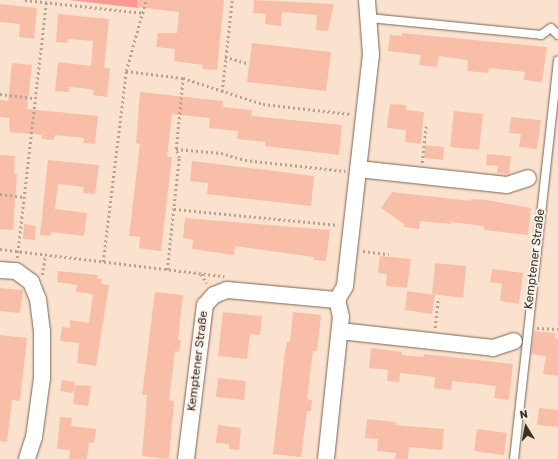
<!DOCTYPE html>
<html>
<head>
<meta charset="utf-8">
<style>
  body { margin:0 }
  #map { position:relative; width:558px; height:459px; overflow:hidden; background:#fbe2ce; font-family:Rubik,sans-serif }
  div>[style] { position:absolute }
  .green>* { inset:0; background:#fb9795 }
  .building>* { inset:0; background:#f9bea8 }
  .path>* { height:2.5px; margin-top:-1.25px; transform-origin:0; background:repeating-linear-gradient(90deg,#b5a292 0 2px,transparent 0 5px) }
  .roads { filter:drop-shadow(0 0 1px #7a6553) drop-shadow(0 0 1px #7a6553) }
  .lane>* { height:8px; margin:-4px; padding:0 4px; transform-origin:4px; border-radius:4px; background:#fff }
  .street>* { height:16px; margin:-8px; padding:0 8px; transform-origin:8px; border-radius:8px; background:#fff }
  span { translate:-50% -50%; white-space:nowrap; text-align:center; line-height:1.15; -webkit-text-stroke:4px #fcf2ea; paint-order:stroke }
  .street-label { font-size:12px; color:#3b322a }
  .north { position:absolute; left:506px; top:407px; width:40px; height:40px; -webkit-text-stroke:3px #fcf2ea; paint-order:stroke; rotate:350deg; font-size:11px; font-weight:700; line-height:16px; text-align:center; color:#3b322a }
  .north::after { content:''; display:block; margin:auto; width:14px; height:18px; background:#3b322a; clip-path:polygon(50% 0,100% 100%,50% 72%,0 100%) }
</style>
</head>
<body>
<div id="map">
  <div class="green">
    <div style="clip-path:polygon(69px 0,140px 0,139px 8px)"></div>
  </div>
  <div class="building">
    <div style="clip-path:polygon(137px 0,224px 0,217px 70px,202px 69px,203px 65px,174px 61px,175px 49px,156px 47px,158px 33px,177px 33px,179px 12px,137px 7px)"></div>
    <div style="clip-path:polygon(254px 0,334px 4px,328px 31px,316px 30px,317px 15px,282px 12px,281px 26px,265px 24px,266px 14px,253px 13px)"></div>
    <div style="clip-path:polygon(0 4px,37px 8px,34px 39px,19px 37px,20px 24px,0 22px)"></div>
    <div style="clip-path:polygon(58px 14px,109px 19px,104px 68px,110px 68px,107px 97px,93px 95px,94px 90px,82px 88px,69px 87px,69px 92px,55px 91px,58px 62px,91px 66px,93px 41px,68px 39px,67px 43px,56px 42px)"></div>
    <div style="clip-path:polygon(402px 33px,547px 47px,542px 82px,524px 80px,525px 72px,489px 68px,488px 73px,467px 71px,468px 60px,439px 56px,437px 67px,419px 65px,421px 55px,388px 51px,390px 35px,402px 36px)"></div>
    <div style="clip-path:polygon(252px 43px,331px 52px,326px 91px,247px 82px)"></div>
    <div style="clip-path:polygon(12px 63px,32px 65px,27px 109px,98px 116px,95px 144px,83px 143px,84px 138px,55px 135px,54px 140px,42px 139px,42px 135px,10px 132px,9px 118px,0 117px,0 100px,8px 101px)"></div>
    <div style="clip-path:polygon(140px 92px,223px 101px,222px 107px,252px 110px,251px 116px,342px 125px,339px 155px,265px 146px,265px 142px,237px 139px,238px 131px,209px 128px,210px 118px,172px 114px,167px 157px,172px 157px,161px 251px,139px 248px,140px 237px,129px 236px,140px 144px,136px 143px)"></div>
    <div style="clip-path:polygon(390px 104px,406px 105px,406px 110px,424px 112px,421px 144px,405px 142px,406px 130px,387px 128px)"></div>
    <div style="clip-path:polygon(454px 111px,483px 114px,479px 150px,450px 147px)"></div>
    <div style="clip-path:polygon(511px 117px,541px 120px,537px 149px,519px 147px,521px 134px,509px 133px)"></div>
    <div style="clip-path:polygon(425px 145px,444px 147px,443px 160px,424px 158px)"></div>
    <div style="clip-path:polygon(487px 154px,511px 156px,509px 174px,497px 173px,498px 166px,486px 165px)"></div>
    <div style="clip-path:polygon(0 155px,15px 156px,14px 174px,17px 174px,13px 230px,0 229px)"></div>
    <div style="clip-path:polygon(48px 160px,99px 165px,95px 194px,83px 193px,84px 187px,58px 184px,55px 209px,87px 213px,84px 236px,51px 232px,51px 236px,40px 235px)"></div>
    <div style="clip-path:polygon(192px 161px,314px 176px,311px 206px,207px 194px,208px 183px,190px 181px)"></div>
    <div style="clip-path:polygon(392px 192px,471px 201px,471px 199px,487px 200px,531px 208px,528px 235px,484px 230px,484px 226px,451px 222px,451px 224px,420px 221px,419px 229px,404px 227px,404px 224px,381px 208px)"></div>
    <div style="clip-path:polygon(185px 218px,330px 230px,326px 261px,314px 260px,314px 257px,235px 246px,234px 255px,192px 249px,193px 240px,183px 238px)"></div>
    <div style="clip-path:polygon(24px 224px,36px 226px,35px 240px,23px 239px)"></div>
    <div style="clip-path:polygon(380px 256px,411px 259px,407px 288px,386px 286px,387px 274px,378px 273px)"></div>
    <div style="clip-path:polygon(435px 263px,466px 266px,463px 298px,432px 294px)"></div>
    <div style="clip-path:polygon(492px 269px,523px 273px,519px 304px,500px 301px,502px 284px,490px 282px)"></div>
    <div style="clip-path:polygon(58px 271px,98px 275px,97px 279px,102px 279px,101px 284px,109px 285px,96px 366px,77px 363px,79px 343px,60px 341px,62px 327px,70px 328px,70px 320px,89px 323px,93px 294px,76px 292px,77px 285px,57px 282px)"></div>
    <div style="clip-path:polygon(0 288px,23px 290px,20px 313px,0 311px)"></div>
    <div style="clip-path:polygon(407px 291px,435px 295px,432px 314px,405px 310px)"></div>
    <div style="clip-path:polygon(155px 292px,183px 295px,178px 340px,181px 340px,179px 352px,175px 351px,169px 400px,174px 401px,169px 459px,142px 456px,147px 395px,142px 395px)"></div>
    <div style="clip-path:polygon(223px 312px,262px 316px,260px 335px,250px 334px,247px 359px,218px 356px)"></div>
    <div style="clip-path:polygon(293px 312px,321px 315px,317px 351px,313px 351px,307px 399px,312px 400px,311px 411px,307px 411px,301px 457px,273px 454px,285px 351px,287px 342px,290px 342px)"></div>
    <div style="clip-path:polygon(534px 331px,555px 333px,555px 339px,558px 339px,558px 376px,543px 374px,546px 356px,531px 354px)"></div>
    <div style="clip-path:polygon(0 335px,27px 338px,20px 401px,12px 400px,7px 442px,0 441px)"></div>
    <div style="clip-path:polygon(371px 348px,402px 352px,402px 355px,424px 357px,424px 354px,513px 364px,509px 400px,494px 398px,496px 386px,452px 381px,451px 390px,434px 388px,435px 377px,400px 373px,399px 382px,387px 381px,388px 370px,369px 368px)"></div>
    <div style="clip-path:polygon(218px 378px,246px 381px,244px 400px,216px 397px)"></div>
    <div style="clip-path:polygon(62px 380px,75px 382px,73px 393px,60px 391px)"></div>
    <div style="clip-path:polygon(75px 385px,91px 386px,88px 406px,73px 404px)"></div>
    <div style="clip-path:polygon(539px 408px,558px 410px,558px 427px,537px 425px)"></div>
    <div style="clip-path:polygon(60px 417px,72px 418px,71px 426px,96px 429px,94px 443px,89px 442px,87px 459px,69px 459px,70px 450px,57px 449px)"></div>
    <div style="clip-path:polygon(367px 419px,396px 422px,395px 425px,444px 429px,442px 450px,409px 447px,408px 459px,395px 459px,396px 453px,377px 451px,378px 439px,365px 438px)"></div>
    <div style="clip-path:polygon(218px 425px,241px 428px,239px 450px,229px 449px,229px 444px,216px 443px)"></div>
    <div style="clip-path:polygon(477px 429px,507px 433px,504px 455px,474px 451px)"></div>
  </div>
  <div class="path">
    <div style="left:25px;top:0;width:120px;rotate:6.2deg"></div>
    <div style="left:225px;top:57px;width:23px;rotate:15deg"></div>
    <div style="left:126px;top:71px;width:57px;rotate:7deg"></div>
    <div style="left:183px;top:78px;width:84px;rotate:18deg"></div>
    <div style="left:263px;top:104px;width:88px;rotate:6.6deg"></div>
    <div style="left:222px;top:92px;width:93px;rotate:-83.8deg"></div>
    <div style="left:0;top:94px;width:35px;rotate:7deg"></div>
    <div style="left:176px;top:149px;width:45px;rotate:5.1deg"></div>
    <div style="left:221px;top:153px;width:25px;rotate:16deg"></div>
    <div style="left:245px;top:160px;width:101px;rotate:6.3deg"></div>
    <div style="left:422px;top:163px;width:37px;rotate:-84deg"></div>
    <div style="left:0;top:194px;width:24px;rotate:7deg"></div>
    <div style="left:174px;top:209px;width:165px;rotate:5.6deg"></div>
    <div style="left:0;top:249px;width:226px;rotate:6.9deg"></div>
    <div style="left:363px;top:251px;width:26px;rotate:7deg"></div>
    <div style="left:17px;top:258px;width:258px;rotate:-83.5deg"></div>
    <div style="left:103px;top:262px;width:192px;rotate:-83.1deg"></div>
    <div style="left:126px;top:71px;width:74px;rotate:-74.3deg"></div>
    <div style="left:167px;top:270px;width:113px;rotate:-83.9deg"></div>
    <div style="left:179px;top:158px;width:9px;rotate:-108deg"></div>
    <div style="left:176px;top:149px;width:71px;rotate:-84.4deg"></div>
    <div style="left:201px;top:274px;width:11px;rotate:56deg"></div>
    <div style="left:42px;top:275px;width:20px;rotate:-81deg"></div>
    <div style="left:435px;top:328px;width:30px;rotate:-84deg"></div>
    <div style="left:537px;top:328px;width:21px;rotate:3deg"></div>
  </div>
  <div class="roads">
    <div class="lane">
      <div style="left:369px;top:18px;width:173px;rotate:5.6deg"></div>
      <div style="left:541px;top:35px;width:12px;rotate:-35deg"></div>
      <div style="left:551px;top:28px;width:10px;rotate:45deg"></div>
      <div style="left:514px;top:459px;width:401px;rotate:-83.7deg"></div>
    </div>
    <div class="street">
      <div style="left:358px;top:169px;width:150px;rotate:6.1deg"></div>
      <div style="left:507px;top:185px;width:22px;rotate:-18deg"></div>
      <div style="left:0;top:270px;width:16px;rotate:4deg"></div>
      <div style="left:16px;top:271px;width:19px;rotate:36deg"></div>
      <div style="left:31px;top:282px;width:18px;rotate:68deg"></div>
      <div style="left:38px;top:299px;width:32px;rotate:83deg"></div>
      <div style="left:42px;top:331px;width:47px;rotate:90deg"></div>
      <div style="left:42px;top:378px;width:60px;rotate:97.7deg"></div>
      <div style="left:34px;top:437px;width:23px;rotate:108deg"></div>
      <div style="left:340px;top:331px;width:154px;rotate:6.3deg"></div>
      <div style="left:493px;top:348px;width:22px;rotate:-18deg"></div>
      <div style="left:186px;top:459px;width:155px;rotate:-83deg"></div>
      <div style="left:205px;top:305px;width:13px;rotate:-48deg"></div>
      <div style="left:214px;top:295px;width:14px;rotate:-21deg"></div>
      <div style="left:227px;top:290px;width:110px;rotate:5.2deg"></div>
      <div style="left:326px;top:459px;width:143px;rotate:-84deg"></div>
      <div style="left:341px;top:317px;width:17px;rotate:-103deg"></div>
      <div style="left:337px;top:300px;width:16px;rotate:-60deg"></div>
      <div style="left:345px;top:286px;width:232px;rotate:-83.6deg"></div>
      <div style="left:371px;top:55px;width:55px;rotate:-94.2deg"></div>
    </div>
  </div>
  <div class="street-label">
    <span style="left:535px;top:259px;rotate:-83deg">Kemptener Straße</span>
    <span style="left:198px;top:361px;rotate:-83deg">Kemptener Straße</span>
  </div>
  <div class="north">N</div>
</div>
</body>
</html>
